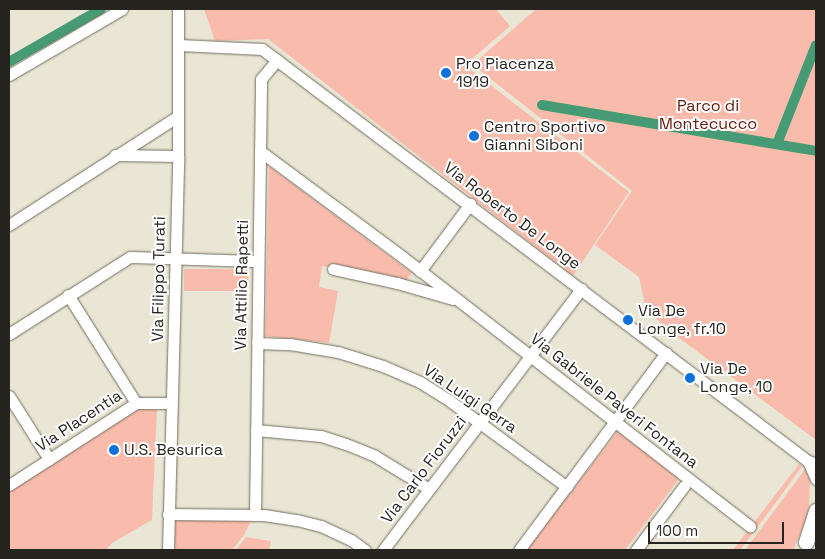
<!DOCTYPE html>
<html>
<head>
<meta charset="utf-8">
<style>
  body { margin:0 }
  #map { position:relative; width:825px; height:559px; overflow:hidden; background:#eae6d5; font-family:"Space Grotesk",sans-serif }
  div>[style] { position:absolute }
  .green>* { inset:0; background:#f9bcac }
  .canal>* { height:10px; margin:-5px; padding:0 5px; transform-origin:5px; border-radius:5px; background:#469b74 }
  .roads { filter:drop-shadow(0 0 1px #716e5f) drop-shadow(0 0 1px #716e5f) }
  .minor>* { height:11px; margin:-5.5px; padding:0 5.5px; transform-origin:5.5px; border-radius:5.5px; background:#fff }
  .secondary>* { height:15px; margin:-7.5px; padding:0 7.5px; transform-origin:7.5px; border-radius:7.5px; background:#fff }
  .dots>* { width:14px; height:14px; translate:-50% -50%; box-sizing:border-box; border:2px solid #fff; border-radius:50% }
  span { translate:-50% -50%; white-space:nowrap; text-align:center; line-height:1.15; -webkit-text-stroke:4px #fff; paint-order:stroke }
  .poi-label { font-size:16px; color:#25241e }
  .left { translate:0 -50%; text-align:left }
  .park-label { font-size:16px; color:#601906 }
  .street-label { font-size:16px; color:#25241e }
  .frame { position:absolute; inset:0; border:10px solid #25241e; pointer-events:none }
  .scale { position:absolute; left:648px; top:522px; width:136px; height:22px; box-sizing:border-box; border:2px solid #25241e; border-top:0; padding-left:6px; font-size:15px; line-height:18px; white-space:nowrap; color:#25241e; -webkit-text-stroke:4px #fff; paint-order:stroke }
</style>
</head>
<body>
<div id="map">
  <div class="green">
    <div style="clip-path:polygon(204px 9px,496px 9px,510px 26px,473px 58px,471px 70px,629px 192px,573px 276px,268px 39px,215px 41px)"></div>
    <div style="clip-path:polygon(536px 9px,816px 9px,816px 440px,679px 338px,646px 310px,639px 277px,595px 245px,632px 191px,477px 68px,480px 58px)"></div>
    <div style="clip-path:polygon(269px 166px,412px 273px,406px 281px,322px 266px,319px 287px,338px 291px,329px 343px,265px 336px)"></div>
    <div style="clip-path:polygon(184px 269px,248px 269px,248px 291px,184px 291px)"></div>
    <div style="clip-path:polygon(142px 407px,157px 409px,152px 520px,112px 543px,106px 550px,9px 550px,9px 490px)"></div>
    <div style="clip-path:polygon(618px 431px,679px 479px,625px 550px,526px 550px)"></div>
    <div style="clip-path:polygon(799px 464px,802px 466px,780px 497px,740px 550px,733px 550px)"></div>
    <div style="clip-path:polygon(806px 468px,810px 480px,809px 507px,805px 523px,793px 550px,745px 550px)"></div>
    <div style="clip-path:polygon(252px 519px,244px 535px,232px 550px,174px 550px,175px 520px)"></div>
    <div style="clip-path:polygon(246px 537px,271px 541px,269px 550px,236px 550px)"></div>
  </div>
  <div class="canal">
    <div style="left:9px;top:62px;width:106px;rotate:-29.9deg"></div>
    <div style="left:542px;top:105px;width:278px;rotate:9.5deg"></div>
    <div style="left:777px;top:144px;width:106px;rotate:-68.5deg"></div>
  </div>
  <div class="roads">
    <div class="minor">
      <div style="left:179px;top:45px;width:83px;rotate:2.8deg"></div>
      <div style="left:262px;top:49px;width:684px;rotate:37.04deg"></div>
      <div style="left:808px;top:461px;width:9px;rotate:21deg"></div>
      <div style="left:9px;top:75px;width:131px;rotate:-30.3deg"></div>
      <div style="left:260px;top:151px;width:179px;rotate:36.6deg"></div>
      <div style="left:404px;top:258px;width:438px;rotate:37.8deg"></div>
      <div style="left:115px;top:155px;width:63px;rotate:0.9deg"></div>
      <div style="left:9px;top:225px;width:201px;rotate:-32.8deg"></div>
      <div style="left:333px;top:269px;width:66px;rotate:12.3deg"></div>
      <div style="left:397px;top:283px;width:58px;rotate:15.9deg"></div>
      <div style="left:420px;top:271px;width:84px;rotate:-53.3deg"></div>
      <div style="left:68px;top:295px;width:128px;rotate:57.8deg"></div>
      <div style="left:9px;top:334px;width:143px;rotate:-32.5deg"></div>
      <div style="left:130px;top:257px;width:127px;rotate:1.8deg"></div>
      <div style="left:257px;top:343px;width:33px;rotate:2deg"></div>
      <div style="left:290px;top:344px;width:49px;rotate:9.5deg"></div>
      <div style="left:338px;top:352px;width:47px;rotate:17.3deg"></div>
      <div style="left:383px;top:366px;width:40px;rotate:23.4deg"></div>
      <div style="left:420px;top:382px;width:36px;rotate:32deg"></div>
      <div style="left:450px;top:401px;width:145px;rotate:36.3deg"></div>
      <div style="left:9px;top:396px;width:75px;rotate:57.6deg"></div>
      <div style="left:256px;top:430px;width:65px;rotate:5.3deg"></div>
      <div style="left:321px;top:436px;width:26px;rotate:18deg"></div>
      <div style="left:346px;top:444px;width:31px;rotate:22deg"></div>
      <div style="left:375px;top:456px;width:63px;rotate:31.4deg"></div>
      <div style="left:808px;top:461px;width:20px;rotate:66deg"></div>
      <div style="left:9px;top:485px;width:151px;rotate:-32.8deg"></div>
      <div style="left:136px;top:403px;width:35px"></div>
      <div style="left:168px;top:514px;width:96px;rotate:0.6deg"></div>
      <div style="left:264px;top:515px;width:33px;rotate:9deg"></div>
      <div style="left:297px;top:520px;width:25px;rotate:14deg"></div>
      <div style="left:321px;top:526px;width:33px;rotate:25deg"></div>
      <div style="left:351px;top:540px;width:17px;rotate:36deg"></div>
      <div style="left:255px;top:515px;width:436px;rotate:-89.2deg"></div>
      <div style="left:261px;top:79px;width:25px;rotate:-50deg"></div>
      <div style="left:168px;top:550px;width:394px;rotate:-88.5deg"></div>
      <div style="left:178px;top:156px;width:147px;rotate:-90deg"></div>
      <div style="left:383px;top:550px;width:328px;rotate:-52.8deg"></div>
      <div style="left:519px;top:550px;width:246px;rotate:-53.3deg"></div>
      <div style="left:636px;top:550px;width:80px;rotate:-53.1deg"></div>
    </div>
    <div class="secondary">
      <div style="left:806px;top:542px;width:33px;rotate:-72deg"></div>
    </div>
  </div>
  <div class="dots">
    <div style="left:446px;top:73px;background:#0f71da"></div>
    <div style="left:474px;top:136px;background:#0f71da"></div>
    <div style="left:628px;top:320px;background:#0f71da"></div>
    <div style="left:690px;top:378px;background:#0f71da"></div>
    <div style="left:114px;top:450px;background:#0f71da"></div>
  </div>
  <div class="poi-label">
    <span class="left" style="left:456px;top:73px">Pro Piacenza<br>1919</span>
    <span class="left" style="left:484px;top:136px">Centro Sportivo<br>Gianni Siboni</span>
    <span class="left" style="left:638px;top:320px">Via De<br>Longe, fr.10</span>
    <span class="left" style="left:700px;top:378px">Via De<br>Longe, 10</span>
    <span class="left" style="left:124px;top:450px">U.S. Besurica</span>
  </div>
  <div class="park-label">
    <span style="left:708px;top:115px">Parco di<br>Montecucco</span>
  </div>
  <div class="street-label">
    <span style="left:512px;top:216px;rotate:37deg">Via Roberto De Longe</span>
    <span style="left:159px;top:279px;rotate:-89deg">Via Filippo Turati</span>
    <span style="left:242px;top:285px;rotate:-89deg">Via Attilio Rapetti</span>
    <span style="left:470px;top:399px;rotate:34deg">Via Luigi Gerra</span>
    <span style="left:614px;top:401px;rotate:38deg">Via Gabriele Paveri Fontana</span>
    <span style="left:79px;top:421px;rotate:-33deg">Via Placentia</span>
    <span style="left:424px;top:470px;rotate:-53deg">Via Carlo Fioruzzi</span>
  </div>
  <div class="frame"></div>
  <div class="scale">100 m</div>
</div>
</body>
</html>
